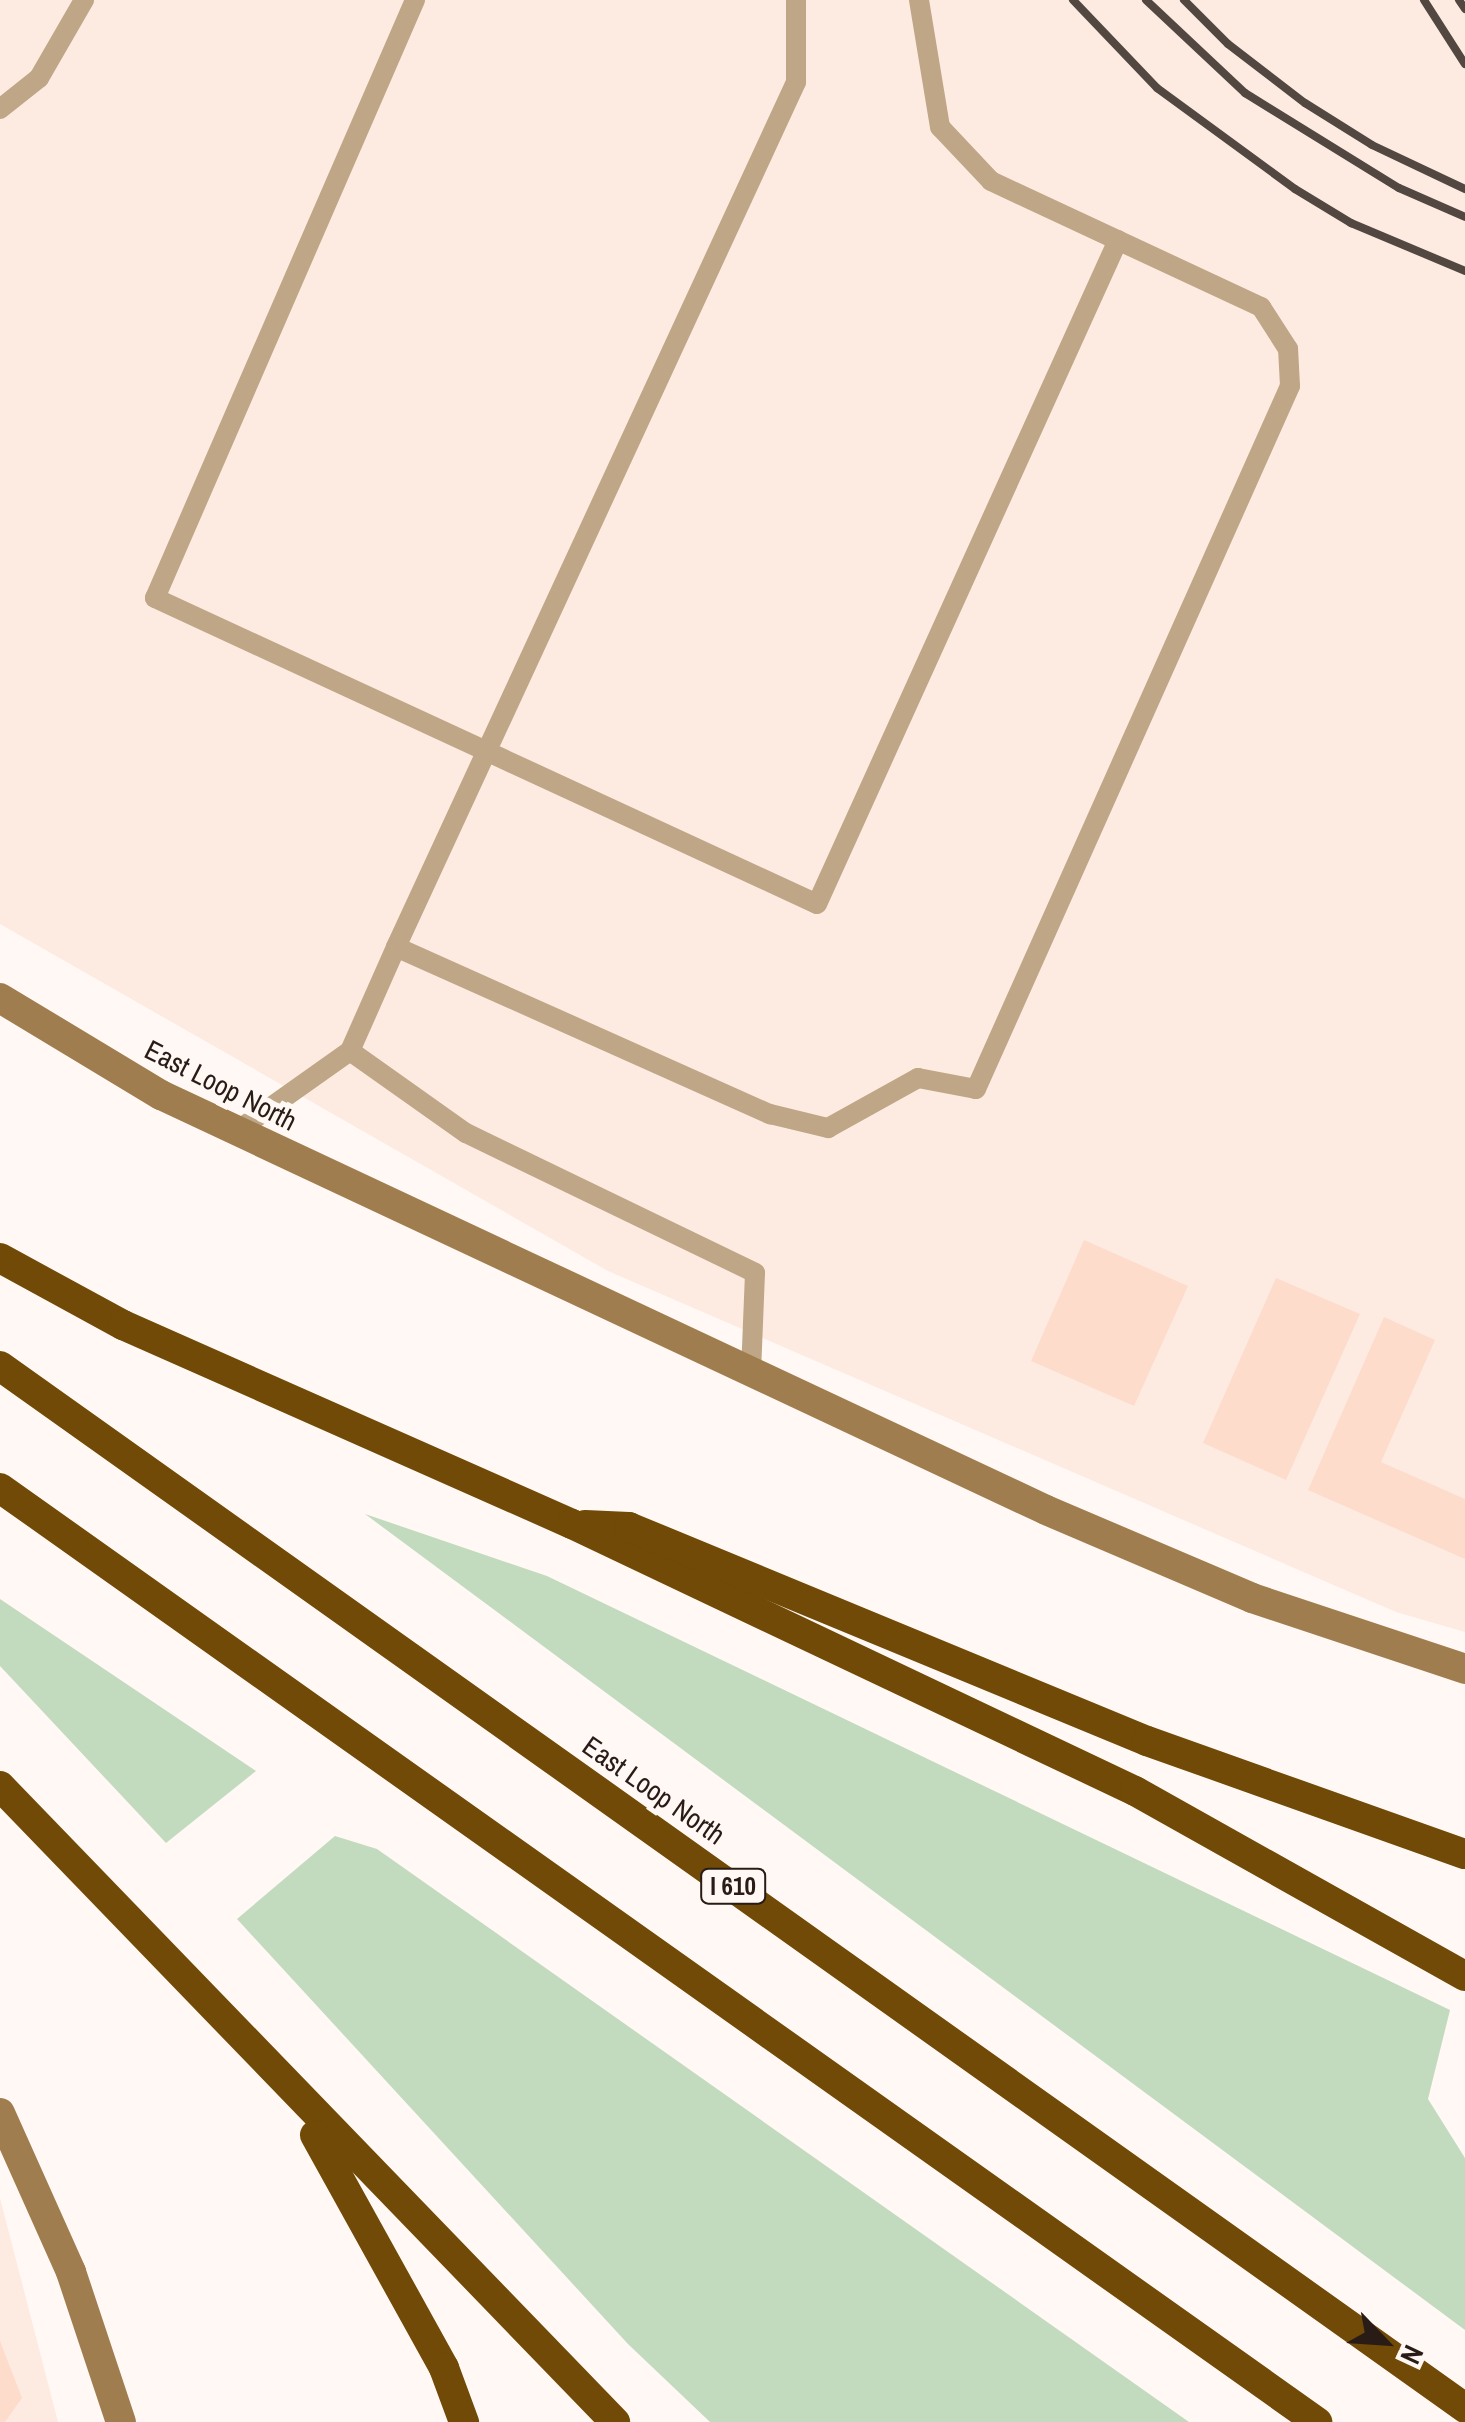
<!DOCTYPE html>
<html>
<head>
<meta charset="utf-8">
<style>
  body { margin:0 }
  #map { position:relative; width:1465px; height:2422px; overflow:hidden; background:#fff8f4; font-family:"Archivo Narrow",sans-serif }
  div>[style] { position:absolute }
  .built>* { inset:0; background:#fdebe2 }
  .green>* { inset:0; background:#c2dbbe }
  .building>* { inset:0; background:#fddccb }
  .service>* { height:20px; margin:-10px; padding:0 10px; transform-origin:10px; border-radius:10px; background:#bea687 }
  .secondary>* { height:30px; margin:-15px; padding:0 15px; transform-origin:15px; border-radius:15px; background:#a07d4e }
  .motorway>* { height:30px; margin:-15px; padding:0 15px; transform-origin:15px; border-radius:15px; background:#704a06 }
  .rail>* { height:8px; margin:-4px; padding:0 4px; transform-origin:4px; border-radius:4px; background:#524741 }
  span { translate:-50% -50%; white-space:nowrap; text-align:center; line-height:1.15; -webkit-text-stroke:10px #fff8f4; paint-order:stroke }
  .shield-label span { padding:2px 8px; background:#fff8f4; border:2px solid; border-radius:8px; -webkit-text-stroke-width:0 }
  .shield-label { font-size:25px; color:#291c16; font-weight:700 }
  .street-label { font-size:28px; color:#291c16 }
  .north { position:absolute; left:1335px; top:2292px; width:100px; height:100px; -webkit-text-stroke:8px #fff8f4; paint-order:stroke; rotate:115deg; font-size:28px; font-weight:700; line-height:40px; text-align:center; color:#291c16 }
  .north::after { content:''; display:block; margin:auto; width:35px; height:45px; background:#291c16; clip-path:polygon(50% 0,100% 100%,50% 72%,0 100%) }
</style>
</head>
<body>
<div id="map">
  <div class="built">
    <div style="clip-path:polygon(0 0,1465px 0,1465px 1632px,1396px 1612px,608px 1271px,0 924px)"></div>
    <div style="clip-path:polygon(0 2198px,58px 2422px,0 2422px)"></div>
  </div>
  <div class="green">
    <div style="clip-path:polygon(365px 1514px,547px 1576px,1450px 2010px,1428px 2099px,1465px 2158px,1465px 2330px)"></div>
    <div style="clip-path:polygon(0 1599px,256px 1771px,166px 1843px,0 1666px)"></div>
    <div style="clip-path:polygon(335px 1836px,377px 1849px,1189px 2422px,710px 2422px,628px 2344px,237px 1919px)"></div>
  </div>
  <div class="building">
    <div style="clip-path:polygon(1084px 1240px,1188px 1286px,1134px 1406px,1031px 1361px)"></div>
    <div style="clip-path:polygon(1276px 1278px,1360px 1314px,1286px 1480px,1203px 1443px)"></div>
    <div style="clip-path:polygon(1384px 1317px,1435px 1340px,1381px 1462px,1465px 1499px,1465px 1559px,1308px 1490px)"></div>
    <div style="clip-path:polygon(0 2341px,22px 2398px,5px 2422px,0 2422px)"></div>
  </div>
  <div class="service">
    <div style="left:415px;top:0;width:652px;rotate:113.5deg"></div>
    <div style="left:155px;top:598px;width:729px;rotate:24.81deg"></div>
    <div style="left:817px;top:904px;width:729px;rotate:-65.61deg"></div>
    <div style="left:0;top:109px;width:50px;rotate:-38.5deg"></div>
    <div style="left:39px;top:78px;width:90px;rotate:-60deg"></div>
    <div style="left:396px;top:947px;width:953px;rotate:-65.18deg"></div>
    <div style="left:796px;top:82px;width:82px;rotate:-90deg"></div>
    <div style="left:350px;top:1051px;width:142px;rotate:35.3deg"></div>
    <div style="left:466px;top:1133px;width:321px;rotate:25.8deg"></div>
    <div style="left:755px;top:1273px;width:100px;rotate:92.3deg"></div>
    <div style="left:237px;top:1131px;width:138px;rotate:-35.3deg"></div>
    <div style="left:350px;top:1051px;width:114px;rotate:-66.1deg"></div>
    <div style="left:396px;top:947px;width:410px;rotate:24.1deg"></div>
    <div style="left:770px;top:1114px;width:60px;rotate:13.6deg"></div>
    <div style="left:828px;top:1128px;width:103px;rotate:-29.1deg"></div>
    <div style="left:918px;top:1078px;width:59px;rotate:10.7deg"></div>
    <div style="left:976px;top:1089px;width:770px;rotate:-65.93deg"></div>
    <div style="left:1290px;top:386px;width:37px;rotate:-93deg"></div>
    <div style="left:1288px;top:349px;width:50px;rotate:-122.7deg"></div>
    <div style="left:1261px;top:307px;width:298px;rotate:-155deg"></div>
    <div style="left:991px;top:181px;width:74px;rotate:-133.4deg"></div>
    <div style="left:940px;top:127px;width:129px;rotate:-99.4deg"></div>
  </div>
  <div class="secondary">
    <div style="left:0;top:998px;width:188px;rotate:31.1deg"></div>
    <div style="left:161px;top:1095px;width:977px;rotate:25.12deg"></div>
    <div style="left:1046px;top:1510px;width:224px;rotate:23.1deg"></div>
    <div style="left:1252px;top:1598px;width:225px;rotate:18.4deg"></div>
    <div style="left:0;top:2113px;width:174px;rotate:65.9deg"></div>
    <div style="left:71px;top:2272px;width:158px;rotate:71.6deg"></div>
  </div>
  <div class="motorway">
    <div style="left:0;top:1258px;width:140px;rotate:28.6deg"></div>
    <div style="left:123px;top:1325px;width:491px;rotate:23.9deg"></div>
    <div style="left:572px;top:1524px;width:623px;rotate:25.37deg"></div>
    <div style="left:1135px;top:1791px;width:378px;rotate:29.3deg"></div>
    <div style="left:0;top:1366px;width:1798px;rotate:35.42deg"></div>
    <div style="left:0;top:1488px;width:1615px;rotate:35.34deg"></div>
    <div style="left:585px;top:1525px;width:44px;rotate:2.6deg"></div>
    <div style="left:629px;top:1527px;width:560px;rotate:22.45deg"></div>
    <div style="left:1147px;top:1741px;width:337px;rotate:19.6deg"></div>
    <div style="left:0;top:1786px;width:885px;rotate:45.96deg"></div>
    <div style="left:315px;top:2135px;width:266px;rotate:61deg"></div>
    <div style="left:444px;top:2368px;width:58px;rotate:69.7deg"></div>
  </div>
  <div class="rail">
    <div style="left:1073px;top:0;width:122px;rotate:46.3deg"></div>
    <div style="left:1157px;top:88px;width:171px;rotate:36.2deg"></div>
    <div style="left:1295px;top:189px;width:66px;rotate:31.3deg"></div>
    <div style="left:1351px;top:223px;width:124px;rotate:22.8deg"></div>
    <div style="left:1146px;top:0;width:136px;rotate:43.2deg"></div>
    <div style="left:1245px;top:93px;width:181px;rotate:31.7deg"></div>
    <div style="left:1399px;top:188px;width:72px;rotate:23.7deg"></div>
    <div style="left:1184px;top:0;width:62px;rotate:45deg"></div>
    <div style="left:1228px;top:44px;width:97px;rotate:37.5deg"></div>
    <div style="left:1305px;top:103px;width:79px;rotate:32.1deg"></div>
    <div style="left:1372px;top:145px;width:103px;rotate:25.3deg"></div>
    <div style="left:1424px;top:0;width:76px;rotate:57.4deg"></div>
    <div style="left:1459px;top:0;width:11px;rotate:56deg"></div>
  </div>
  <div class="shield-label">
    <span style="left:733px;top:1886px">I 610</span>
  </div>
  <div class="street-label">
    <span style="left:221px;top:1085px;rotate:27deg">East Loop North</span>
    <span style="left:654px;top:1790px;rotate:35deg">East Loop North</span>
  </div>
  <div class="north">N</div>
</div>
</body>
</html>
